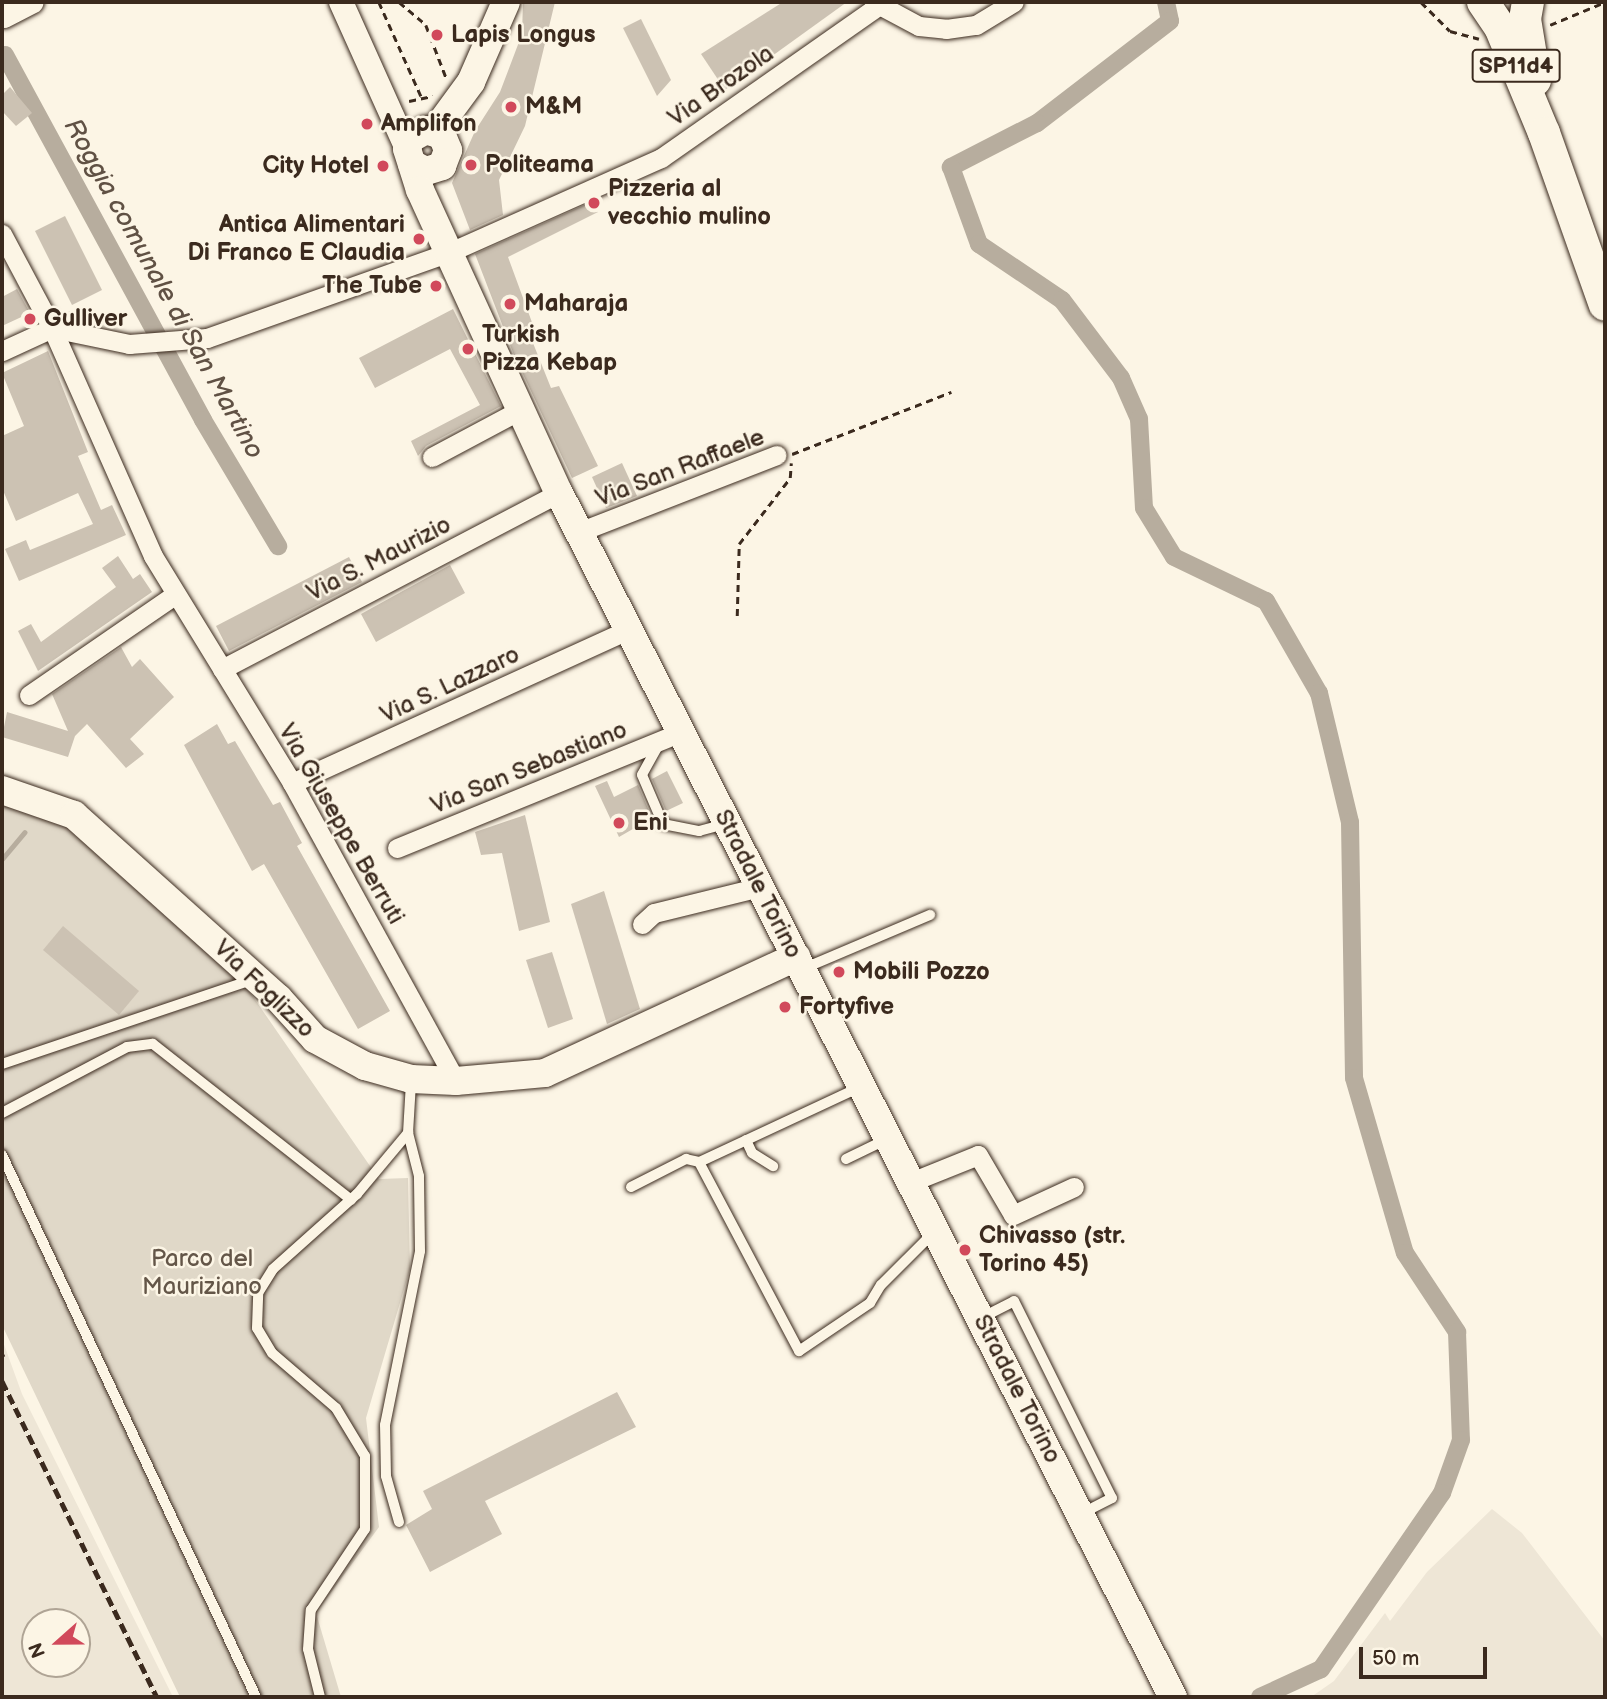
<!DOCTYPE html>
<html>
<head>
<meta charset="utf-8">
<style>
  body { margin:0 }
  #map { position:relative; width:1607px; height:1699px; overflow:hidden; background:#fcf5e5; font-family:"Balsamiq Sans",sans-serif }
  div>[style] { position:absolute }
  .built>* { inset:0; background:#eee6d6 }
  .green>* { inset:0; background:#e0d8c8 }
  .stream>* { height:5px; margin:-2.5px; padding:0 2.5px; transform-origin:2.5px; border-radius:2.5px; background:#b7ad9e }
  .canal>* { height:18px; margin:-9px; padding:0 9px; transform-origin:9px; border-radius:9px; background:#b7ad9e }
  .building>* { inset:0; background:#ccc2b3 }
  .path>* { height:2.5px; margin-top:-1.25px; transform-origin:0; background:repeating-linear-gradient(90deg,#3b2a1e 0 7px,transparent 0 12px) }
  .roads { filter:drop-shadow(0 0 2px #3b2a1e) drop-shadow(0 0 2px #3b2a1e) }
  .service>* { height:10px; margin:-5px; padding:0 5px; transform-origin:5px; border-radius:5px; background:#fcf5e5 }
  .minor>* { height:19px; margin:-9.5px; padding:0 9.5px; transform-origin:9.5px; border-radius:9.5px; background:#fcf5e5 }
  .tertiary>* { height:24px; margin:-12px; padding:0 12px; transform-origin:12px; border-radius:12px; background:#fcf5e5 }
  .secondary>* { height:28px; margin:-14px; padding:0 14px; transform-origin:14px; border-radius:14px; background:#fcf5e5 }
  .primary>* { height:32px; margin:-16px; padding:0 16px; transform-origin:16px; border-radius:16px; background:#fcf5e5 }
  .rail>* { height:5px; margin-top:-2.5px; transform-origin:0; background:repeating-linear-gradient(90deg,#3b2a1e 0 10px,transparent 0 15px) }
  .dots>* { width:19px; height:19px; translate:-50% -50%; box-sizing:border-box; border:4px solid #fcf5e5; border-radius:50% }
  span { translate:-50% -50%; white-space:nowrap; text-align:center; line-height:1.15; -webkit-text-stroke:5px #fcf5e5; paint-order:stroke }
  .shield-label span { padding:2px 5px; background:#fcf5e5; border:2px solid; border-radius:5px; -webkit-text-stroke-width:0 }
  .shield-label { font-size:23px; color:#3b2a1e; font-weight:700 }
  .poi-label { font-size:24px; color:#3b2a1e; font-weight:700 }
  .left { translate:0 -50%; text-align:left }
  .right { translate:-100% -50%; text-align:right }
  .street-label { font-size:24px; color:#3b2a1e }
  .park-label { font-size:24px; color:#645648 }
  .water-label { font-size:26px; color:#605144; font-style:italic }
  .frame { position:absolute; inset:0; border:4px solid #3b2a1e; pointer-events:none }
  .north { position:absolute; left:21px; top:1608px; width:70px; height:70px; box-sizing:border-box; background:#fcf5e5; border:2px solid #afa495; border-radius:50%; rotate:249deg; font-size:19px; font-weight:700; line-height:28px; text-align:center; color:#3b2a1e }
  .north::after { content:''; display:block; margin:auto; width:24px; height:32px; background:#d1495b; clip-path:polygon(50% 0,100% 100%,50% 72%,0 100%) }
  .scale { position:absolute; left:1359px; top:1647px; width:128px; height:32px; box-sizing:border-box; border:4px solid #3b2a1e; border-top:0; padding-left:9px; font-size:21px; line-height:24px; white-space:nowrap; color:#3b2a1e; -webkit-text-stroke:5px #fcf5e5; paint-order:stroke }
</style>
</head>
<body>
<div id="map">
  <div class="built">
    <div style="clip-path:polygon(evenodd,2px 1339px,22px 1394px,173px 1697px,2px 1697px,2px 1339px,35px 1622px,77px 1622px,77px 1664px,35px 1664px,35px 1622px)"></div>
    <div style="clip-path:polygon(1492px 1509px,1522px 1533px,1605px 1641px,1605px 1697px,1311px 1697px,1334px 1681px,1385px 1613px,1390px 1621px,1427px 1572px)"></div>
  </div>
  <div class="green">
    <div style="clip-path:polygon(2px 800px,65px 823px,247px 988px,379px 1179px,408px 1178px,410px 1269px,366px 1418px,379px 1527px,316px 1613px,341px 1697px,180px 1697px,2px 1325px)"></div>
  </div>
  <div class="stream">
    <div style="left:2px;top:859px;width:35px;rotate:-50deg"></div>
  </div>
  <div class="canal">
    <div style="left:1166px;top:2px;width:19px;rotate:78deg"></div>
    <div style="left:1170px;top:21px;width:168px;rotate:142.5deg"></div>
    <div style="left:1037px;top:123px;width:97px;rotate:152.9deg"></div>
    <div style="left:951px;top:167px;width:82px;rotate:70deg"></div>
    <div style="left:979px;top:244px;width:100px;rotate:34deg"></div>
    <div style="left:1062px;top:300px;width:98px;rotate:52.9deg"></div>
    <div style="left:1121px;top:378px;width:45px;rotate:66.3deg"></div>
    <div style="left:1139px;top:419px;width:89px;rotate:86.8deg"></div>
    <div style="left:1144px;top:508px;width:57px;rotate:58.5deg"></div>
    <div style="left:1174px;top:557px;width:102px;rotate:25.6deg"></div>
    <div style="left:1266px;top:601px;width:106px;rotate:60.1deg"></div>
    <div style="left:1319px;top:693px;width:133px;rotate:76.5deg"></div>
    <div style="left:1350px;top:822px;width:256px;rotate:89.1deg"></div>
    <div style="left:1354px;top:1078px;width:182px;rotate:73.8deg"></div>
    <div style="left:1405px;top:1253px;width:95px;rotate:56.6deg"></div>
    <div style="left:1457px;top:1332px;width:108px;rotate:87.9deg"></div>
    <div style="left:1461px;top:1440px;width:56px;rotate:109.7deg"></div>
    <div style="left:1442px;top:1493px;width:214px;rotate:124.5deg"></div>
    <div style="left:1321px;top:1669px;width:67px;rotate:155.3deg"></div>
    <div style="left:5px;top:55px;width:415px;rotate:61.5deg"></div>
    <div style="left:203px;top:420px;width:147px;rotate:59.2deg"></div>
  </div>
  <div class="building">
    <div style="clip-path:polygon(523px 2px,555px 2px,525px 126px,499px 180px,503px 215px,470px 230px,452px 183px,475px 131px,500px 92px,522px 34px)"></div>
    <div style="clip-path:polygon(783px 2px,847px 2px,725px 90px,701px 54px)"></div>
    <div style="clip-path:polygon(641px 19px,671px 80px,657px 96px,623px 28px)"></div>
    <div style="clip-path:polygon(10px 87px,32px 113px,16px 126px,2px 111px,2px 95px)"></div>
    <div style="clip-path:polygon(591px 202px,598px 212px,508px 257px,537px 336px,531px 338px,551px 388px,559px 386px,598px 466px,572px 478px,514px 355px,475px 254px)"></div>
    <div style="clip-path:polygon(65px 216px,102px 290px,72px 305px,35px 231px)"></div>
    <div style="clip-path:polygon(17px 289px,30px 313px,2px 326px,2px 297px)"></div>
    <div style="clip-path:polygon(453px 309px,501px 406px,426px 446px,418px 456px,411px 441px,480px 405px,450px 349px,375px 388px,359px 358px)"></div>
    <div style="clip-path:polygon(69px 311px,103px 319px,101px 326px,67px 319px)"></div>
    <div style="clip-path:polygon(48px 351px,88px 452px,78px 456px,101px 510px,112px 505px,126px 535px,19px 581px,5px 549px,26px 540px,30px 550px,93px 524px,78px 493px,16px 521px,2px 488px,2px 436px,24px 426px,2px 373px)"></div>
    <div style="clip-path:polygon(622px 463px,637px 496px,606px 508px,592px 477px)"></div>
    <div style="clip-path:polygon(118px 556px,133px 579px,140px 574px,152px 592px,38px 671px,18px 631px,31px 624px,41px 642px,116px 587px,102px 568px)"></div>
    <div style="clip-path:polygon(349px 557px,362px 582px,229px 651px,216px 626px)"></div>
    <div style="clip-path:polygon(450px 565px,465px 593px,376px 642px,361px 614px)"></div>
    <div style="clip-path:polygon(121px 647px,132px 667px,140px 659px,174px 697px,130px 739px,144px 754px,126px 768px,87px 724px,75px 736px,68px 757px,2px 737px,7px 712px,68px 731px,52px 694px)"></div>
    <div style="clip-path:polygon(217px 724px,228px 744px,235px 741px,273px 805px,280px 802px,302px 843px,297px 846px,390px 1011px,358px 1029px,264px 864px,252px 871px,184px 745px)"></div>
    <div style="clip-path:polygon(667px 771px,683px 803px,666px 811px,652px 779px)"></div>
    <div style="clip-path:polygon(607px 781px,614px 797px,638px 785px,652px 818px,619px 837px,595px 786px)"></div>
    <div style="clip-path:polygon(525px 815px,550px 922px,519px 931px,502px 853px,481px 855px,475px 832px)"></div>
    <div style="clip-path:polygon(604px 891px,640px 1009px,607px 1024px,571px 904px)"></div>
    <div style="clip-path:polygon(63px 926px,139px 991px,119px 1015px,43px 950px)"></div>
    <div style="clip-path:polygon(552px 952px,573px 1019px,548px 1028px,526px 960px)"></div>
    <div style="clip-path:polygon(617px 1392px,636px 1427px,485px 1501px,502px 1534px,430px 1572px,406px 1525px,432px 1509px,423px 1491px)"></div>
  </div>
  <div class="path">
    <div style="left:379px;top:2px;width:103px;rotate:65.9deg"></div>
    <div style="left:399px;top:2px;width:35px;rotate:40deg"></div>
    <div style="left:426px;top:25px;width:56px;rotate:69deg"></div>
    <div style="left:1421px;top:2px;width:41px;rotate:45deg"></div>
    <div style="left:1450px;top:31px;width:30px;rotate:15deg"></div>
    <div style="left:1550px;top:25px;width:60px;rotate:-22.7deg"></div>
    <div style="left:409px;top:101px;width:24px;rotate:-12deg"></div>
    <div style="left:792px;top:454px;width:171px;rotate:-21.3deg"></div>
    <div style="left:737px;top:616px;width:72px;rotate:-88.4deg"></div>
    <div style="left:739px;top:544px;width:83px;rotate:-52.3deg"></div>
    <div style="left:790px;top:478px;width:15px;rotate:-86deg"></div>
  </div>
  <div class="roads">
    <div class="service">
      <div style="left:659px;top:744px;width:35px;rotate:119deg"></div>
      <div style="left:642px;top:775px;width:53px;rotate:66.8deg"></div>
      <div style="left:663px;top:824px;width:37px;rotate:11deg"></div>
      <div style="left:699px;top:831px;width:28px;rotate:-15deg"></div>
      <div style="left:805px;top:968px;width:136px;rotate:-23deg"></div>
      <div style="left:2px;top:1064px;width:264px;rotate:-18.6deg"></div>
      <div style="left:858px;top:1088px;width:175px;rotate:155deg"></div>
      <div style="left:699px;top:1162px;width:214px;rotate:62.1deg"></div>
      <div style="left:799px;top:1351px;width:86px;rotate:-34.1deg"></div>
      <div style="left:870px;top:1303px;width:21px;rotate:-59deg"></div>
      <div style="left:881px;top:1285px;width:74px;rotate:-45deg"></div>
      <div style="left:2px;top:1113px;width:141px;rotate:-27.8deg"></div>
      <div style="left:127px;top:1047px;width:26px;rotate:-7deg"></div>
      <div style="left:153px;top:1044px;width:252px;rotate:38.2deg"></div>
      <div style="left:746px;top:1140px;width:14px;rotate:65deg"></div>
      <div style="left:752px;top:1153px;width:25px;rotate:32deg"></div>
      <div style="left:2px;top:1155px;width:599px;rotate:64.89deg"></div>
      <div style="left:846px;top:1159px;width:43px;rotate:-26deg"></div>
      <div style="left:631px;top:1187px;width:62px;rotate:-27deg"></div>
      <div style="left:686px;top:1159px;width:13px;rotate:13deg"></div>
      <div style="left:981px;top:1318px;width:37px;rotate:-27deg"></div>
      <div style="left:1014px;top:1301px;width:220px;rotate:63.6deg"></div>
      <div style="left:1112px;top:1498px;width:35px;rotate:153deg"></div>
      <div style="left:399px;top:1522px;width:48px;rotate:-105.8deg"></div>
      <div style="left:386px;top:1476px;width:51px;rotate:-91.1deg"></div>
      <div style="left:385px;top:1425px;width:177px;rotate:-78.6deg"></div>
      <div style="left:420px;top:1251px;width:75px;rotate:-90.8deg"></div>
      <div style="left:419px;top:1176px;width:44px;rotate:-104.3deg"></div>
      <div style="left:408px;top:1133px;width:50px;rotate:-86.6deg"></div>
      <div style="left:320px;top:1697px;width:49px;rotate:-104deg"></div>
      <div style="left:308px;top:1649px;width:39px;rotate:-86deg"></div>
      <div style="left:311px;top:1610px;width:97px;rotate:-56.3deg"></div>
      <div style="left:365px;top:1529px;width:73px;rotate:-90deg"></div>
      <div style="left:365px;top:1456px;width:56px;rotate:-121.1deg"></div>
      <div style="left:336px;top:1408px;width:84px;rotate:-139.3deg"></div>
      <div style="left:272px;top:1353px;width:29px;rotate:-121deg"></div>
      <div style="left:257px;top:1328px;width:35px;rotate:-88deg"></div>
      <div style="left:258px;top:1293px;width:28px;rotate:-58deg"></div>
      <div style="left:273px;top:1269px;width:113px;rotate:-41.8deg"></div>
      <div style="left:357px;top:1194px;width:80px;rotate:-50.1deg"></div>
    </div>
    <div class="minor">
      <div style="left:874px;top:2px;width:51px;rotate:28.1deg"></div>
      <div style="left:919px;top:26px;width:27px;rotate:6deg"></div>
      <div style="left:946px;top:29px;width:30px;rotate:-8deg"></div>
      <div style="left:976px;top:25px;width:44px;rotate:-31.2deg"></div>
      <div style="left:2px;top:234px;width:106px;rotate:62deg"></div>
      <div style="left:52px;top:328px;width:249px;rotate:66.1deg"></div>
      <div style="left:153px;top:556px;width:266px;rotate:58.5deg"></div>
      <div style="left:292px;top:783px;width:340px;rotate:61.2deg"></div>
      <div style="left:2px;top:351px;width:55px;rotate:-24.7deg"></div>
      <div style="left:52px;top:328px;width:79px;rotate:11.7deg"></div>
      <div style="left:129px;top:344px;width:78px;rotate:-4.4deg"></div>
      <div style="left:207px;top:338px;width:258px;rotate:-19.5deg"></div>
      <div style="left:450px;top:252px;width:231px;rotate:-24deg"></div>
      <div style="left:661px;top:158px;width:265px;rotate:-35deg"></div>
      <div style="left:432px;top:457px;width:100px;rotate:-28.1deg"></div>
      <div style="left:579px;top:532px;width:212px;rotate:-21.3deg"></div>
      <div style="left:222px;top:669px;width:380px;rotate:-27.6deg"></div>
      <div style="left:29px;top:695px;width:178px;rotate:-34.5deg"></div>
      <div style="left:292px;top:783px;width:369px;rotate:-24.5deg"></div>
      <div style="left:397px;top:848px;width:307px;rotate:-22.2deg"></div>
      <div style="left:642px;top:924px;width:16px;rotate:-43deg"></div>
      <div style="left:654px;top:913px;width:109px;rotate:-13.8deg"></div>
      <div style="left:911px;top:1182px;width:72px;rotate:-21.9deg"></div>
      <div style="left:978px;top:1155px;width:69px;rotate:59.7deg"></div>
      <div style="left:1013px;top:1215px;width:67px;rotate:-24.7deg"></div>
    </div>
    <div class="tertiary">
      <div style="left:341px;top:2px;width:161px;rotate:65.8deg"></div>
      <div style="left:2px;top:11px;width:5px;rotate:68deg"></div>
      <div style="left:4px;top:16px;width:31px;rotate:-27deg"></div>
    </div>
    <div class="secondary">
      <div style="left:435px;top:131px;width:61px;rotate:-53.7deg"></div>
      <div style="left:471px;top:82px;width:87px;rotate:-66.4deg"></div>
      <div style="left:412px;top:164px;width:16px;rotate:27deg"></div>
      <div style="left:426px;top:171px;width:17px;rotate:-17deg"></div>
      <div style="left:442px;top:166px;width:17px;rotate:-69deg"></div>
      <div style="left:448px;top:150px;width:16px;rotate:-112deg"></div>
      <div style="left:442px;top:135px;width:17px;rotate:-163deg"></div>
      <div style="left:426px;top:130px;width:18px;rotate:151deg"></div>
      <div style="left:410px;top:139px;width:10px;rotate:107deg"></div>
      <div style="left:407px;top:149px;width:43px;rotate:72.4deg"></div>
      <div style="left:420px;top:190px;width:333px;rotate:65.4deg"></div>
      <div style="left:559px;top:493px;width:1352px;rotate:62.98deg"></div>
      <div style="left:2px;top:790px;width:76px;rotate:19.1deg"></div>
      <div style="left:74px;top:815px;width:274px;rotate:41.9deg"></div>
      <div style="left:278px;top:998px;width:55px;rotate:47.9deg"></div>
      <div style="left:315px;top:1039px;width:57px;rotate:28.4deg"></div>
      <div style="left:365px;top:1066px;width:48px;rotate:15.8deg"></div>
      <div style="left:411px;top:1079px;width:45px;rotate:2.5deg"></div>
      <div style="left:456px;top:1081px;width:89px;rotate:-5.1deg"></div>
      <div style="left:545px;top:1073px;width:277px;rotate:-24.8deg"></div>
    </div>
    <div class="primary">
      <div style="left:1483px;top:2px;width:30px;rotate:56deg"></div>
      <div style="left:1500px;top:27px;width:115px;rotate:67.5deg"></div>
      <div style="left:1544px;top:133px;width:182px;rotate:70.5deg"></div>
      <div style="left:1528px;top:2px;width:17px;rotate:100deg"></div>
      <div style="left:1525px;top:19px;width:62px;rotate:80.7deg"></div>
    </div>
  </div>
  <div class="rail">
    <div style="left:2px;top:1355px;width:2px;rotate:63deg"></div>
    <div style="left:2px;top:1381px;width:352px;rotate:63.9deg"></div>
  </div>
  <div class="dots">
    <div style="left:437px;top:35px;background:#d1495b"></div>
    <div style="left:511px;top:107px;background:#d1495b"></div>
    <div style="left:367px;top:124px;background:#d1495b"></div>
    <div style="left:471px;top:165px;background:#d1495b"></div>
    <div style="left:383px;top:166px;background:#d1495b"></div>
    <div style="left:594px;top:203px;background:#d1495b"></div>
    <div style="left:419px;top:239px;background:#d1495b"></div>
    <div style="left:436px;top:286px;background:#d1495b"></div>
    <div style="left:510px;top:304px;background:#d1495b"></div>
    <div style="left:30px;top:319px;background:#d1495b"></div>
    <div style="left:468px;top:349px;background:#d1495b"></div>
    <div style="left:619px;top:823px;background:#d1495b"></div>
    <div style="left:839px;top:972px;background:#d1495b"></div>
    <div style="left:785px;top:1007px;background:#d1495b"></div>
    <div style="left:965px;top:1250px;background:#d1495b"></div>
  </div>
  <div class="shield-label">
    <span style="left:1516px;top:66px">SP11d4</span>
  </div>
  <div class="poi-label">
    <span class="left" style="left:451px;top:35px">Lapis Longus</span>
    <span class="left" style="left:525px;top:107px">M&amp;M</span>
    <span class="left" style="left:381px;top:124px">Amplifon</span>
    <span class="left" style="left:485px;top:165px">Politeama</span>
    <span class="right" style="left:369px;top:166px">City Hotel</span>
    <span class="left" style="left:608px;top:203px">Pizzeria al<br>vecchio mulino</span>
    <span class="right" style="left:405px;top:239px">Antica Alimentari<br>Di Franco E Claudia</span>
    <span class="right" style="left:422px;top:286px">The Tube</span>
    <span class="left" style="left:524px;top:304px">Maharaja</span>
    <span class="left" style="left:44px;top:319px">Gulliver</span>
    <span class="left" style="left:482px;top:349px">Turkish<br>Pizza Kebap</span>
    <span class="left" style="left:633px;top:823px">Eni</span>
    <span class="left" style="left:853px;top:972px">Mobili Pozzo</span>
    <span class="left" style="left:799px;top:1007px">Fortyfive</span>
    <span class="left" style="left:979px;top:1250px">Chivasso (str.<br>Torino 45)</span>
  </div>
  <div class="street-label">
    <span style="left:721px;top:86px;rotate:-35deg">Via Brozola</span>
    <span style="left:680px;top:468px;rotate:-21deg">Via San Raffaele</span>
    <span style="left:379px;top:559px;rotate:-27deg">Via S. Maurizio</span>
    <span style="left:450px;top:685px;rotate:-25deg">Via S. Lazzaro</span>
    <span style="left:529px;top:768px;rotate:-22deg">Via San Sebastiano</span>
    <span style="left:341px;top:824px;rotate:60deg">Via Giuseppe Berruti</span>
    <span style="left:758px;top:884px;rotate:63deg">Stradale Torino</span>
    <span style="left:264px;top:989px;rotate:44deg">Via Foglizzo</span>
    <span style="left:1017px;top:1389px;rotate:63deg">Stradale Torino</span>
  </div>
  <div class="park-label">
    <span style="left:202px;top:1273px">Parco del<br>Mauriziano</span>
  </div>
  <div class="water-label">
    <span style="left:163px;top:289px;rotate:61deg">Roggia comunale di San Martino</span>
  </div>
  <div class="frame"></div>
  <div class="north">N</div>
  <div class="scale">50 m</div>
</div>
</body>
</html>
